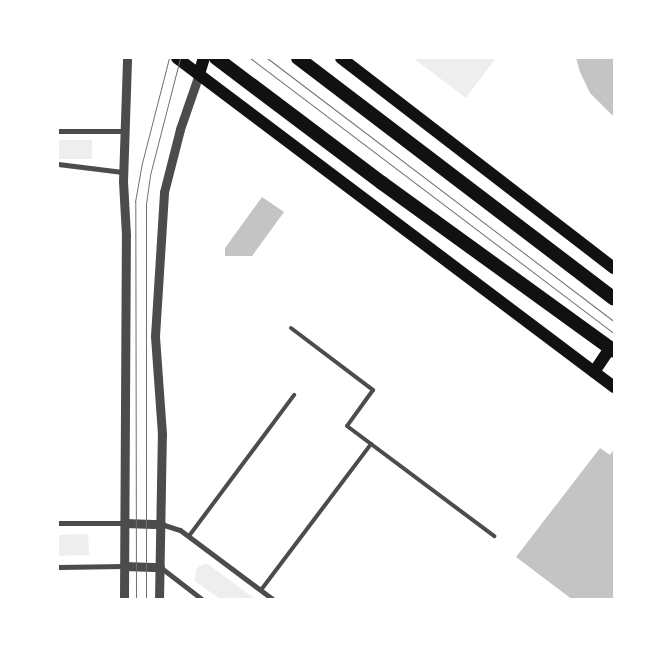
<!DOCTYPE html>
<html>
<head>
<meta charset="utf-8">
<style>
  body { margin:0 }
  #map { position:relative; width:672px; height:657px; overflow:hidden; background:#fff; font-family:"Work Sans",sans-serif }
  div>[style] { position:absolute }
  .green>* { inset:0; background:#eee }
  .building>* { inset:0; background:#c4c4c4 }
  .service>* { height:4px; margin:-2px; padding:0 2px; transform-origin:2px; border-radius:2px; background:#4c4c4c }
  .minor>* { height:5px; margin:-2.5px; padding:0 2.5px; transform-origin:2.5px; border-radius:2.5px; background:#4c4c4c }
  .tertiary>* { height:9px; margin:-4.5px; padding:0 4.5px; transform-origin:4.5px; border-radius:4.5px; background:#4c4c4c }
  .primary>* { height:12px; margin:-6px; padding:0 6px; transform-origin:6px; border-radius:6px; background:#111 }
  .trunk>* { height:14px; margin:-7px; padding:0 7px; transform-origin:7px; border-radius:7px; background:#111 }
  .tram>* { height:1px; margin:-0.5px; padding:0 0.5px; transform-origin:0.5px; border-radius:0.5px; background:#707070 }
  span { translate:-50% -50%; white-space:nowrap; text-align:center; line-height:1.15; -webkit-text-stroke:4px #fff; paint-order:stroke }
  .frame { position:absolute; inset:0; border:59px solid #fff; pointer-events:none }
</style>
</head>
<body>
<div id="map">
  <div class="green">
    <div style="clip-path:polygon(413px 58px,496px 58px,466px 98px)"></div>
    <div style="clip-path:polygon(58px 140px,92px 140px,92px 159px,58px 159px)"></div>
    <div style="clip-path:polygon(88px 534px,89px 555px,58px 556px,58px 535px)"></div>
    <div style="clip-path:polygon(203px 564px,208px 564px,255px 599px,220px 599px,195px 581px,196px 569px)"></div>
  </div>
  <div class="building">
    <div style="clip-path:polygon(576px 58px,614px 58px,614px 117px,590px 93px,580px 72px)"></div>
    <div style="clip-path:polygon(262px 197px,284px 212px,252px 256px,225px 256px,225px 248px)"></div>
    <div style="clip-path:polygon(600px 448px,610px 455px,614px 449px,614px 600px,573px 600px,516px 557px)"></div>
  </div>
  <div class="service">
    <div style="left:291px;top:328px;width:103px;rotate:37.1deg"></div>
    <div style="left:373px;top:390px;width:44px;rotate:125.8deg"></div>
    <div style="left:347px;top:426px;width:184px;rotate:36.8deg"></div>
    <div style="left:189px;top:536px;width:176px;rotate:-53.3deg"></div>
    <div style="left:261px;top:590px;width:183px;rotate:-53deg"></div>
  </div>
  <div class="minor">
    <div style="left:58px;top:131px;width:66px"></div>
    <div style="left:58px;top:164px;width:65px;rotate:7deg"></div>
    <div style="left:58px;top:523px;width:66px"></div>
    <div style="left:161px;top:524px;width:20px;rotate:18deg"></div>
    <div style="left:180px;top:530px;width:117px;rotate:36.7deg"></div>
    <div style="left:58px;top:567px;width:66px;rotate:-0.9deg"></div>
    <div style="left:160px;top:567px;width:54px;rotate:37.5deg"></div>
  </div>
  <div class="tertiary">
    <div style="left:124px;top:523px;width:37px;rotate:2deg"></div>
    <div style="left:124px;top:566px;width:36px;rotate:2deg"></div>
    <div style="left:124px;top:600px;width:365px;rotate:-89.7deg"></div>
    <div style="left:126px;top:235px;width:54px;rotate:-93.2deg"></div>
    <div style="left:123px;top:181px;width:123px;rotate:-88.1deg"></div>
    <div style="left:159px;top:600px;width:166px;rotate:-89deg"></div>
    <div style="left:162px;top:434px;width:98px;rotate:-94.1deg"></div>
    <div style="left:155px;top:336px;width:144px;rotate:-86.4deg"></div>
    <div style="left:164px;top:192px;width:65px;rotate:-75.7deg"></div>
    <div style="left:180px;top:129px;width:58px;rotate:-70.9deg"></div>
  </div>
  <div class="primary">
    <div style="left:177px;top:58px;width:547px;rotate:36.97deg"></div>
    <div style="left:341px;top:58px;width:344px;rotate:37.6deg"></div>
    <div style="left:199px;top:74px;width:17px;rotate:-73deg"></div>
    <div style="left:594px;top:372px;width:29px;rotate:-56deg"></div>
  </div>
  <div class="trunk">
    <div style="left:216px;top:58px;width:208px;rotate:37deg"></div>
    <div style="left:382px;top:183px;width:286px;rotate:35.9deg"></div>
    <div style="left:298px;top:58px;width:397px;rotate:37.3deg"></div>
  </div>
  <div class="tram">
    <div style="left:250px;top:58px;width:456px;rotate:37.1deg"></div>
    <div style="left:267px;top:58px;width:435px;rotate:37.2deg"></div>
    <div style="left:136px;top:600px;width:398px;rotate:-90.1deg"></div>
    <div style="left:135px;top:202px;width:40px;rotate:-80deg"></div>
    <div style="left:142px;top:163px;width:108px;rotate:-75.6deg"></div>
    <div style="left:146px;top:600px;width:396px;rotate:-90deg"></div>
    <div style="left:146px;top:204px;width:29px;rotate:-82deg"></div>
    <div style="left:150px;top:175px;width:121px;rotate:-75.6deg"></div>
  </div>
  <div class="frame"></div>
</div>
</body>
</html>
